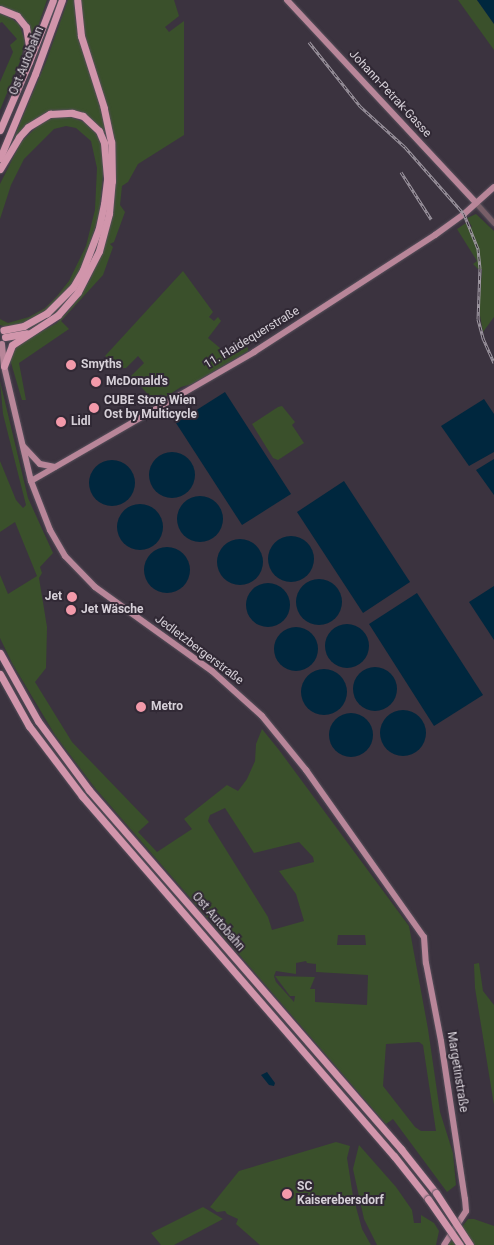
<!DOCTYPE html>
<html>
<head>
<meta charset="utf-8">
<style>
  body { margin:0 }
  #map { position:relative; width:494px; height:1245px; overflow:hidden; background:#3b333f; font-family:Roboto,sans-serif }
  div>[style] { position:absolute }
  .green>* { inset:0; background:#3a502b }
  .water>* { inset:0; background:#00273e }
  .round { border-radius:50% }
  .roads { filter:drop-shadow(0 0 1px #574f5b) drop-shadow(0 0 1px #574f5b) }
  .minor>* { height:5px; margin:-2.5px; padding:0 2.5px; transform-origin:2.5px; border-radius:2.5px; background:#785f68 }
  .major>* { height:6px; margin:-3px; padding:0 3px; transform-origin:3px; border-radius:3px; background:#b88699 }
  .highway>* { height:7px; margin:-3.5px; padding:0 3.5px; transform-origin:3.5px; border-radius:3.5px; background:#d195ab }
  .rail>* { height:3px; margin-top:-1.5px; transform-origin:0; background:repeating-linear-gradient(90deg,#312935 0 4px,#9f98a2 0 8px); box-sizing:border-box; border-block:1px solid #9f98a2 }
  .bridges { filter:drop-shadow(0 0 1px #574f5b) drop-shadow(0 0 1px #574f5b) }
  .highway-bridge>* { height:7px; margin:-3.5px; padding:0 3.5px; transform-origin:3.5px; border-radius:3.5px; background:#d195ab }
  .dots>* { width:14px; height:14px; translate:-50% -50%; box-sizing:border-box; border:2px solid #312935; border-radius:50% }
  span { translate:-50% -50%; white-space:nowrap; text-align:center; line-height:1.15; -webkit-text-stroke:4px #312935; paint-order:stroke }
  .street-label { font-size:12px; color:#d6d0d8 }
  .poi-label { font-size:12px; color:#d6d0d8; font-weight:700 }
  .left { translate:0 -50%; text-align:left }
  .right { translate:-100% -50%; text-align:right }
</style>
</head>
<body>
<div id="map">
  <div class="green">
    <div style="clip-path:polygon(0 0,47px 0,34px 38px,27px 25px,0 8px)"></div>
    <div style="clip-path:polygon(68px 0,74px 0,76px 22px,107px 132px,110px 179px,108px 208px,97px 251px,88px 273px,73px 296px,62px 309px,46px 321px,25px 331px,10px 334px,10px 331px,32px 325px,51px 313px,70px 294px,80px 280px,94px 251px,107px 200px,108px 164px,106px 144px,102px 131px,89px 118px,70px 110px,57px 110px,27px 125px,12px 142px,46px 62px)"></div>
    <div style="clip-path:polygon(78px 0,174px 0,179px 16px,165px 27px,169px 32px,184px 21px,184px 135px,138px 164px,128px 182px,122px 186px,120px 205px,125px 212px,114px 242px,110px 244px,113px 247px,103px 275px,61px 321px,69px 329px,19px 363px,26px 400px,22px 400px,9px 356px,17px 345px,57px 323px,70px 309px,90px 280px,105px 243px,115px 160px,84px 38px)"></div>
    <div style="clip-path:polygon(458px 0,477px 0,494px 24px,494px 50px)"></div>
    <div style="clip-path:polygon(0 14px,6px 15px,19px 24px,25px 41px,21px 59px,0 110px,0 82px,13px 52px,10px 45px,17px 39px,2px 22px,0 23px)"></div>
    <div style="clip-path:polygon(67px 116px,87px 123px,95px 131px,101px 144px,104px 164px,99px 216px,84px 261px,73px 283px,45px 313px,26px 323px,6px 327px,0 325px,0 319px,8px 323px,29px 317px,45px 308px,57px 296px,69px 281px,86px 246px,95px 210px,97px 168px,91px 141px,76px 128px,66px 126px,54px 129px,24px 159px,11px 185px,0 219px,0 184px,21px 142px,39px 125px,54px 117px)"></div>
    <div style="clip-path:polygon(476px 214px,494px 231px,494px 317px,483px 332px,479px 310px,482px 269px,478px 269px,473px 264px,477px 261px,457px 229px,466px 223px,468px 228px,472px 227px,467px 218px)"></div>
    <div style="clip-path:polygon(183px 271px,213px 312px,209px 317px,214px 321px,218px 317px,221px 321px,208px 338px,226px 353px,238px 339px,248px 348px,248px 351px,192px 384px,181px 387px,156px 403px,131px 376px,144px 363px,138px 356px,126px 368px,122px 368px,105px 356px)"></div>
    <div style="clip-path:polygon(evenodd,0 381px,28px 498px,53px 553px,40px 567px,42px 573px,39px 578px,47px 627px,46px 668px,35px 682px,72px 742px,149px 822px,138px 832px,157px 852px,192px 829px,184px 819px,227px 785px,238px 791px,247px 779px,255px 761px,256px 744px,262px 729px,279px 750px,409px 926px,428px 1029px,440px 1112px,453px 1153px,456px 1185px,447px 1192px,393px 1119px,386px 1124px,379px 1116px,95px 788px,55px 735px,12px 663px,0 638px,0 575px,8px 594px,37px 576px,15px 522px,0 532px,0 461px,16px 500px,23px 508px,26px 505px,3px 414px,0 381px,225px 808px,254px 853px,299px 842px,313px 857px,314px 862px,279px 871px,296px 894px,304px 921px,272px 930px,268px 917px,208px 821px,210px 815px,225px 808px,0 381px,338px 935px,365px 935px,366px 945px,337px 945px,338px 935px,0 381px,306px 961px,307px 963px,316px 964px,316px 972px,368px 975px,367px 1005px,315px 1002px,315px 989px,310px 989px,315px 977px,275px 976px,290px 996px,295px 996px,294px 1002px,276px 982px,274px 976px,276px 971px,296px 974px,296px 963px,306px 961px,0 381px,419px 1042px,423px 1045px,436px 1131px,421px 1131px,415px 1127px,383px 1086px,386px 1044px,419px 1042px)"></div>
    <div style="clip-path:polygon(282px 406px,295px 422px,292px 425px,304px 443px,278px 460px,273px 458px,252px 424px,278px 407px)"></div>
    <div style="clip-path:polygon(479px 963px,483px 991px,494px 1005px,494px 1105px,475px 988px,474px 964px)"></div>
    <div style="clip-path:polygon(336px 1142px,350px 1146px,347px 1158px,353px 1196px,362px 1229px,371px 1245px,260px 1245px,236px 1224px,238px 1219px,227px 1214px,225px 1211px,217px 1212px,210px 1207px,239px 1171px)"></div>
    <div style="clip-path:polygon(359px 1145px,396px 1187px,412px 1210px,414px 1223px,421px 1223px,421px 1215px,434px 1223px,439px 1231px,436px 1245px,377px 1245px,364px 1219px,353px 1169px)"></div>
    <div style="clip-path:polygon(203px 1207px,223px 1219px,174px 1245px,161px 1245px,151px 1233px)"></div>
    <div style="clip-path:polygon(468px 1219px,474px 1219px,494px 1226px,494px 1245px,448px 1245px)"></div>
  </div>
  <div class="water">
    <div style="clip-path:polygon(477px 0,494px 0,494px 24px)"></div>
    <div style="clip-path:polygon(225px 392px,291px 494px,242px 525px,176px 423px)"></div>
    <div style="clip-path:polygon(484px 399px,494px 414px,494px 452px,469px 466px,441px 426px)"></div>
    <div class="round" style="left:149px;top:452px;width:46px;height:46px"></div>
    <div style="clip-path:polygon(494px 459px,494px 495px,476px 470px)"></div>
    <div class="round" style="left:89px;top:460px;width:46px;height:46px"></div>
    <div style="clip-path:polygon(344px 481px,410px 582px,363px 613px,297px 512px)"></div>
    <div class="round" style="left:177px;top:496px;width:46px;height:46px"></div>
    <div class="round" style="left:117px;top:504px;width:46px;height:46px"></div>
    <div class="round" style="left:268px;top:536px;width:46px;height:46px"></div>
    <div class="round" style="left:217px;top:539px;width:46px;height:46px"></div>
    <div class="round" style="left:144px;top:547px;width:46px;height:46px"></div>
    <div class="round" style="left:296px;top:579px;width:46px;height:46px"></div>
    <div class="round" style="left:246px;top:583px;width:44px;height:44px"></div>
    <div style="clip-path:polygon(494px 586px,494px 640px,469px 602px)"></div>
    <div style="clip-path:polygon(417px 593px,483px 695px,434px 726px,369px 624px)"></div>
    <div class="round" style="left:325px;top:624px;width:44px;height:44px"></div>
    <div class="round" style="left:274px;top:627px;width:44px;height:44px"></div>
    <div class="round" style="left:353px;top:667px;width:44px;height:44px"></div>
    <div class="round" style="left:301px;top:669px;width:46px;height:46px"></div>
    <div class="round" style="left:380px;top:710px;width:46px;height:46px"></div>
    <div class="round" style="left:329px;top:713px;width:44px;height:44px"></div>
    <div style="clip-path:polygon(267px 1072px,275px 1083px,274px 1086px,269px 1085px,261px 1075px)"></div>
  </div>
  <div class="roads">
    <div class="minor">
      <div style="left:476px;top:203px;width:27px;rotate:48deg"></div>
    </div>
    <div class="major">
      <div style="left:287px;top:0;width:277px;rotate:47deg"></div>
      <div style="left:2px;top:344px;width:22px;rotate:85deg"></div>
      <div style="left:4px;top:366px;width:118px;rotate:76.8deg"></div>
      <div style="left:31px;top:481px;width:53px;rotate:68.8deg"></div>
      <div style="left:50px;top:530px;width:30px;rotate:60deg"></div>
      <div style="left:65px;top:556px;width:43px;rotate:45.9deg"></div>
      <div style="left:95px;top:587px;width:144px;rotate:35.7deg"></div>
      <div style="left:212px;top:671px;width:67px;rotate:42deg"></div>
      <div style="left:262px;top:716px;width:70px;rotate:50.8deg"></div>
      <div style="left:306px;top:770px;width:204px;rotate:54.8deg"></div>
      <div style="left:424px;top:937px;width:26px;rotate:86deg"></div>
      <div style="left:426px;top:963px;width:79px;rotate:79.1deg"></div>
      <div style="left:441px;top:1041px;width:160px;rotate:81.4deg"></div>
      <div style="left:465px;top:1199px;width:12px;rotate:85deg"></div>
      <div style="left:466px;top:1211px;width:40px;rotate:122.9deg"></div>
      <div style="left:24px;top:447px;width:23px;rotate:47deg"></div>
      <div style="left:40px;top:464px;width:15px;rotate:11deg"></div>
      <div style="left:31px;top:481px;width:258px;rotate:-30deg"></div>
      <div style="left:254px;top:352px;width:216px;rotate:-32.9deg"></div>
      <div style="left:435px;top:235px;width:36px;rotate:-36deg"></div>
      <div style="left:464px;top:214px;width:40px;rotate:-42deg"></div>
    </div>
    <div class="highway">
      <div style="left:0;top:9px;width:18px;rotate:22deg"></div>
      <div style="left:17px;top:16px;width:14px;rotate:51deg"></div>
      <div style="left:26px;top:27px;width:18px;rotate:81deg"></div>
      <div style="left:29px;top:45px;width:15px;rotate:101deg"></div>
      <div style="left:0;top:130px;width:74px;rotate:-66.9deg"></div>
      <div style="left:29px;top:62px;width:66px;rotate:-68.8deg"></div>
      <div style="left:0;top:158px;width:91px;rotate:-67.4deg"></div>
      <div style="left:35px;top:74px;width:79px;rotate:-70deg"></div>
      <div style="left:0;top:169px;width:37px;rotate:-59deg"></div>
      <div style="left:19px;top:137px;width:13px;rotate:-48deg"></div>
      <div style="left:28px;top:127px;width:26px;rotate:-31deg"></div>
      <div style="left:50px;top:114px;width:22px;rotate:-3deg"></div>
      <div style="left:72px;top:113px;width:11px;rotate:15deg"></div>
      <div style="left:83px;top:116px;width:22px;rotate:43deg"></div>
      <div style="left:99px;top:131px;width:13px;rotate:67deg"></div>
      <div style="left:104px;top:143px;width:37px;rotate:85deg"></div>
      <div style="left:107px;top:180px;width:24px;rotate:97deg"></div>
      <div style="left:104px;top:204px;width:25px;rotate:102deg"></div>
      <div style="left:99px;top:228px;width:45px;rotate:110.9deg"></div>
      <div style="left:83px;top:270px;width:20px;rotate:120deg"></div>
      <div style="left:73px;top:287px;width:37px;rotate:135deg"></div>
      <div style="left:47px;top:313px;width:26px;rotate:151deg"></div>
      <div style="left:24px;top:326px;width:21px;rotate:169deg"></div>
      <div style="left:5px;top:337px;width:22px;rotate:-10deg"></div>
      <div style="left:4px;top:366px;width:22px;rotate:-69deg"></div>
      <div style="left:12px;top:345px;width:55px;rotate:-33.1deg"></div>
      <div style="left:58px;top:315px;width:30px;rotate:-49deg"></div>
      <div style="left:78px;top:292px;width:46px;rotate:-62.9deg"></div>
      <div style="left:99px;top:251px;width:39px;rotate:-75deg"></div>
      <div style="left:109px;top:213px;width:32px;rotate:-85deg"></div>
      <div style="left:112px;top:181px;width:39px;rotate:-91deg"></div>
      <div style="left:111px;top:142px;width:35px;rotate:-102deg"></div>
      <div style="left:104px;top:108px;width:76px;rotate:-107.7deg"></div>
      <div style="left:81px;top:36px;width:36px;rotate:-96deg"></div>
      <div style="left:0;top:653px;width:78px;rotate:60.8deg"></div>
      <div style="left:38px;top:721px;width:86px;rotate:53.5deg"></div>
      <div style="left:89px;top:790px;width:476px;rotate:49deg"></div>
      <div style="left:401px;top:1149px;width:56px;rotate:51.5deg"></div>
      <div style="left:0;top:674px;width:60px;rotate:60.9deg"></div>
      <div style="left:29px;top:726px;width:88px;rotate:52.9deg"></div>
      <div style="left:82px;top:796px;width:476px;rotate:49.1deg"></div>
      <div style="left:394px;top:1156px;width:55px;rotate:51.7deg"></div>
    </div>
  </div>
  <div class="rail">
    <div style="left:309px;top:42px;width:82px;rotate:51.4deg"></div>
    <div style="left:360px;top:106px;width:61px;rotate:42.3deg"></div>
    <div style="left:405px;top:147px;width:89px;rotate:48.6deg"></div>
    <div style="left:464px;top:214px;width:38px;rotate:68deg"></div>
    <div style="left:478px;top:249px;width:19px;rotate:84deg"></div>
    <div style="left:480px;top:268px;width:51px;rotate:92.2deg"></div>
    <div style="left:478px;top:319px;width:20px;rotate:75deg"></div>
    <div style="left:483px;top:338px;width:27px;rotate:66deg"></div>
    <div style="left:401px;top:172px;width:56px;rotate:57.4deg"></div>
  </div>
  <div class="bridges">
    <div class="highway-bridge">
      <div style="left:436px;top:1193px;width:62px;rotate:56.8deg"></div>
      <div style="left:428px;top:1199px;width:56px;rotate:55.2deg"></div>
    </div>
  </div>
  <div class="dots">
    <div style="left:71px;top:365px;background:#f39aaa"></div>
    <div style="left:96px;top:382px;background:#f39aaa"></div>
    <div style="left:94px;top:408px;background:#f39aaa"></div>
    <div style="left:61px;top:422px;background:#f39aaa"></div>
    <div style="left:72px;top:597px;background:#f39aaa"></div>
    <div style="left:71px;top:610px;background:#f39aaa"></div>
    <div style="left:141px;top:707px;background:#f39aaa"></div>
    <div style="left:287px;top:1194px;background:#f39aaa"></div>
  </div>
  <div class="street-label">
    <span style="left:27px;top:61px;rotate:-68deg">Ost Autobahn</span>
    <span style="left:390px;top:94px;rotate:47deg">Johann-Petrak-Gasse</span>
    <span style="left:252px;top:338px;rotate:-31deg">11. Haidequerstraße</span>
    <span style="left:199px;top:650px;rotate:37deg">Jedletzbergerstraße</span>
    <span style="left:218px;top:922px;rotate:49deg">Ost Autobahn</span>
    <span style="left:457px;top:1072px;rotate:81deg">Margetinstraße</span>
  </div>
  <div class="poi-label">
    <span class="left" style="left:81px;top:365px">Smyths</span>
    <span class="left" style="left:106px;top:382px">McDonald's</span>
    <span class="left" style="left:104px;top:408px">CUBE Store Wien<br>Ost by Multicycle</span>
    <span class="left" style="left:71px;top:422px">Lidl</span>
    <span class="right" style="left:62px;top:597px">Jet</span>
    <span class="left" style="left:81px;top:610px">Jet Wäsche</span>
    <span class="left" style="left:151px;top:707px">Metro</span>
    <span class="left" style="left:297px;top:1194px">SC<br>Kaiserebersdorf</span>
  </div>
</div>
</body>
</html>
